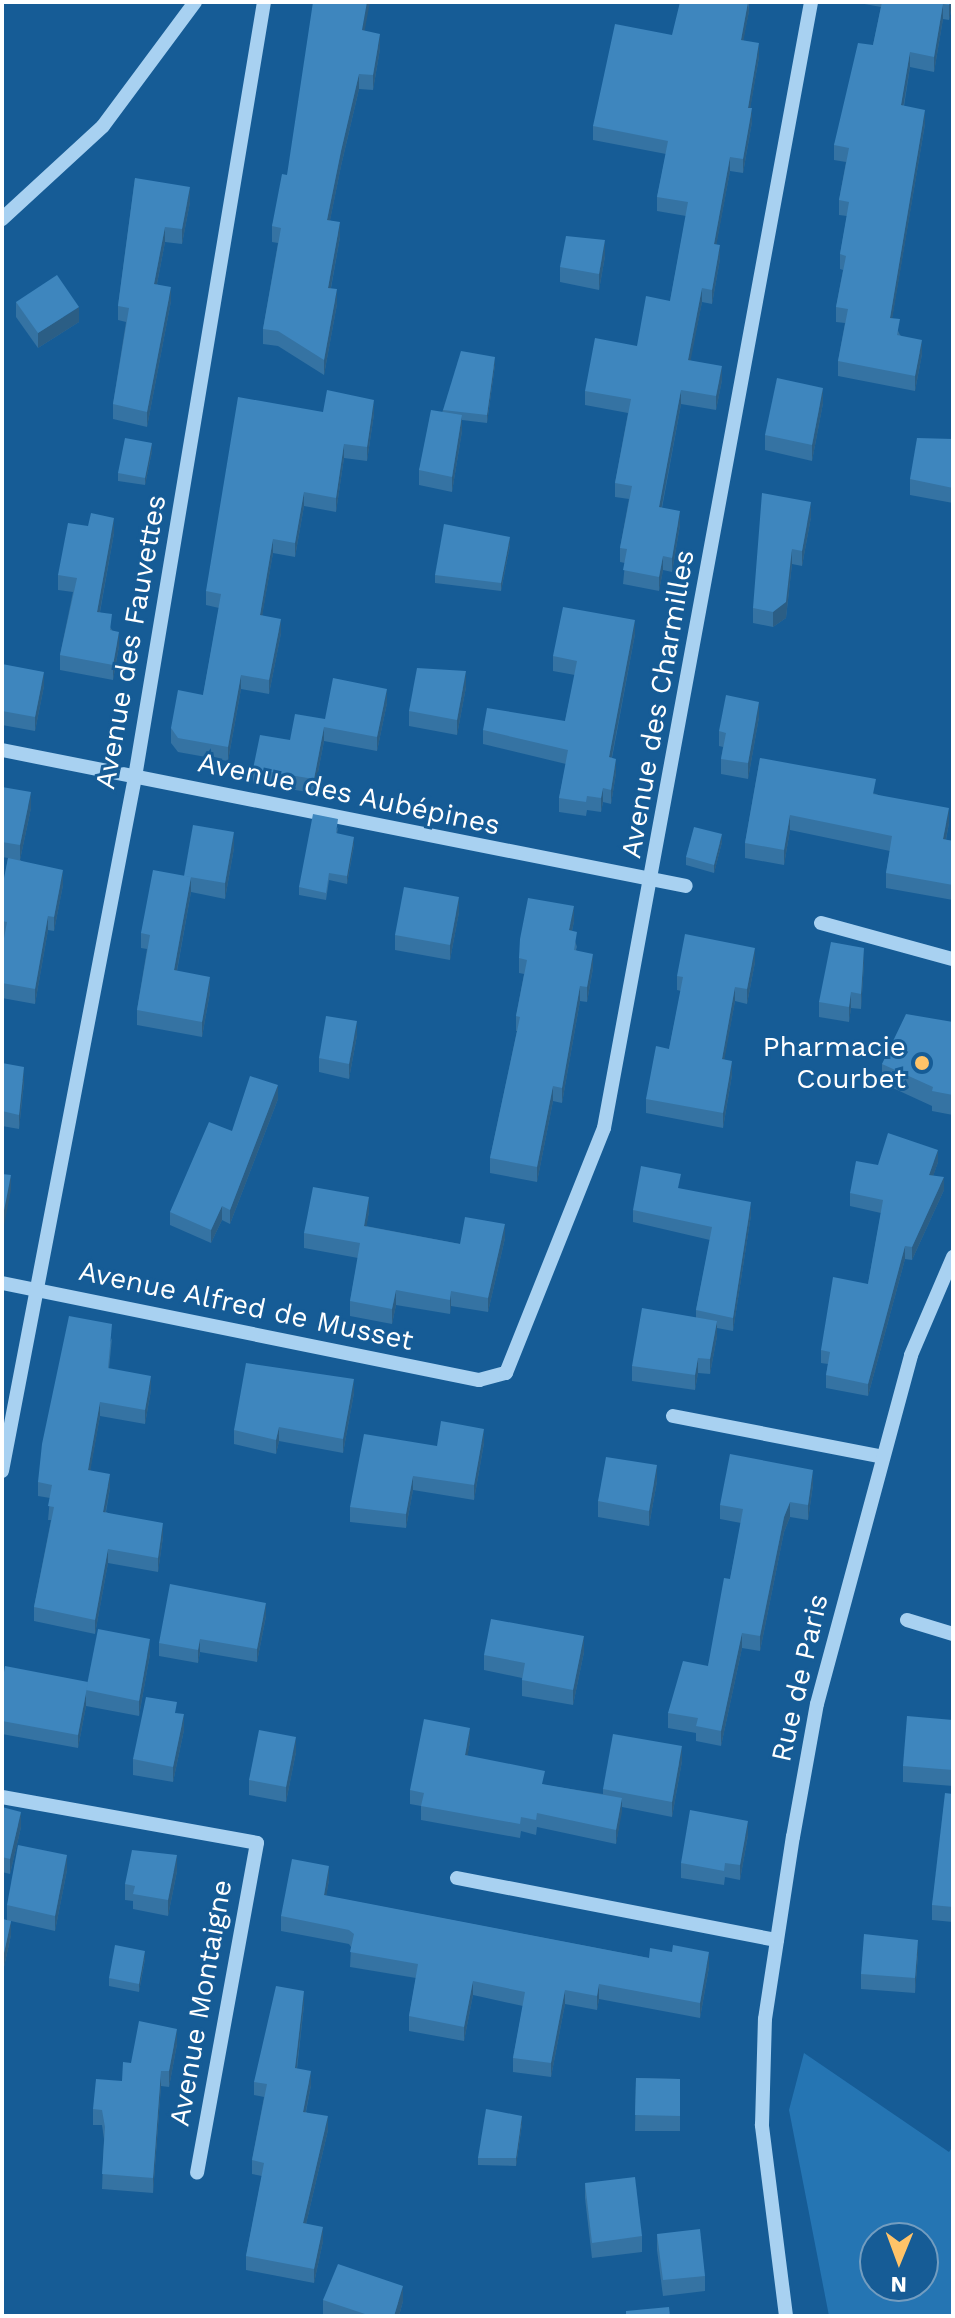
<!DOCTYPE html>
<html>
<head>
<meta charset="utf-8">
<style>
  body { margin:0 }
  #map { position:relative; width:955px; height:2318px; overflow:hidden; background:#165c96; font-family:"Work Sans",sans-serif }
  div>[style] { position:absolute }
  .green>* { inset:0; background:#2575b3 }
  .minor>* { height:14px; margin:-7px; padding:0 7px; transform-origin:7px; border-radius:7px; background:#a8d1f1 }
  .wall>* { inset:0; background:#3573a3 }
  .shaded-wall>* { inset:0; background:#2b5e85 }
  .building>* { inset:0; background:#3e86be }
  .dots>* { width:22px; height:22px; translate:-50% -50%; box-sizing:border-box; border:4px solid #165c96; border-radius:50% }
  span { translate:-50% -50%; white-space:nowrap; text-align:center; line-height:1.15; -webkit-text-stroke:6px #165c96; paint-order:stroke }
  .street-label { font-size:28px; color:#fff }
  .poi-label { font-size:28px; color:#fff }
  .right { translate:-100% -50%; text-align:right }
  .frame { position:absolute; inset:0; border:4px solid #fff; pointer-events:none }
  .north { position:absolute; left:859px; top:2222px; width:80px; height:80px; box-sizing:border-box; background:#165c96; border:2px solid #739dc0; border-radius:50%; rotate:181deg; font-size:22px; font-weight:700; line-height:32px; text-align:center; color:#fff }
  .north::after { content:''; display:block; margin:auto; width:28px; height:36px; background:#ffc368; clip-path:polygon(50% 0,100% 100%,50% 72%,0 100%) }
</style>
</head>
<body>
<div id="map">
  <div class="green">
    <div style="clip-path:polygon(evenodd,804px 2053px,949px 2152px,953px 2146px,953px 2316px,829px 2316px,789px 2110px,804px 2053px,875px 2238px,923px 2238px,923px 2286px,875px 2286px,875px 2238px)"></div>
  </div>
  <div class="minor">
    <div style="left:2px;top:219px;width:137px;rotate:-42.6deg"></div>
    <div style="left:103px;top:126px;width:154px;rotate:-53.4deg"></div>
    <div style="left:2px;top:750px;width:697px;rotate:11.25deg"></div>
    <div style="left:821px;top:923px;width:137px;rotate:15.3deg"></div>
    <div style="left:2px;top:1283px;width:487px;rotate:11.5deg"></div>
    <div style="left:479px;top:1380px;width:28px;rotate:-15deg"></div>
    <div style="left:506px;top:1373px;width:264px;rotate:-68.2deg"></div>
    <div style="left:604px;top:1128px;width:1145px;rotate:-79.58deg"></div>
    <div style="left:673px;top:1416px;width:214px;rotate:11deg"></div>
    <div style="left:2px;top:1471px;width:707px;rotate:-79.15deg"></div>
    <div style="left:135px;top:777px;width:786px;rotate:-80.55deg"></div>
    <div style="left:907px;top:1620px;width:48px;rotate:16.9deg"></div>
    <div style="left:2px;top:1797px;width:259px;rotate:10.2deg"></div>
    <div style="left:257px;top:1843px;width:335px;rotate:100.3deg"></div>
    <div style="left:457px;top:1878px;width:326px;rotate:11deg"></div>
    <div style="left:786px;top:2316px;width:193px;rotate:-97.2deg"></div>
    <div style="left:762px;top:2125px;width:106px;rotate:-88.4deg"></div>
    <div style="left:765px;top:2019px;width:184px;rotate:-81.3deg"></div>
    <div style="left:793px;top:1837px;width:135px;rotate:-79.8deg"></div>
    <div style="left:817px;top:1704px;width:361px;rotate:-74.9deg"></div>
    <div style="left:911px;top:1355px;width:107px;rotate:-66.8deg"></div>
  </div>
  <div class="wall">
    <div style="clip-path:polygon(749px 2px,749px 11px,743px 40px,759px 57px,750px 108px,752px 122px,743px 173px,730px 171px,716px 245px,720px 259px,712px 304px,702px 302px,690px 360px,722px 380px,716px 410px,681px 404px,662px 508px,680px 525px,672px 572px,663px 570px,659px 591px,623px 584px,625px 563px,620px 562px,620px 548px,629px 499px,615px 497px,615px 483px,628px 413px,585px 405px,585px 391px,637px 346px,670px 301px,686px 216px,657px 211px,657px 197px,666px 154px,593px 140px,593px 126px,672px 35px)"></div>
    <div style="clip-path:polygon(859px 2px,953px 2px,949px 20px,943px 19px,934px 72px,910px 67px,904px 106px,925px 124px,892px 318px,900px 335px,922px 354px,915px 391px,838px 376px,838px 361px,845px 323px,836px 322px,836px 307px,843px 270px,840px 269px,840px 254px,847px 216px,839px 215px,839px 200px,846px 162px,834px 160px,834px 145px,873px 45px,881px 7px,859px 3px)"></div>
    <div style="clip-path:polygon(364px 31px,380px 49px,373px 90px,359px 89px,341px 166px,330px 220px,340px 237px,331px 288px,337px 304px,324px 375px,278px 346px,263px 344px,263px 329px,278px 243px,272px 242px,272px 226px,287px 175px)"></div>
    <div style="clip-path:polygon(135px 178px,190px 202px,182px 244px,165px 242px,157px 284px,171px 301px,147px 427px,113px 419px,113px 404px,126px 322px,118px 320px,118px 306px)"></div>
    <div style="clip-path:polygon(605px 256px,599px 290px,560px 282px,560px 267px)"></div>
    <div style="clip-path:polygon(16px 302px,79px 322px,38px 348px,16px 317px)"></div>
    <div style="clip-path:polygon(495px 365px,487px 423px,462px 420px,462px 431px,452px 492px,419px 485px,419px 470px,443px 410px)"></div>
    <div style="clip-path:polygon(823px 403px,812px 461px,765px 450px,765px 435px)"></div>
    <div style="clip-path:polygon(323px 412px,374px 414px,367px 461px,344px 458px,336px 512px,304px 506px,295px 557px,273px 553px,262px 615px,281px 633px,269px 694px,241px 689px,228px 761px,178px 752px,171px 743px,171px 728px,203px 695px,219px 608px,206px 605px,206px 591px)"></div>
    <div style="clip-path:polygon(953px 439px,953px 503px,910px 495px,910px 479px)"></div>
    <div style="clip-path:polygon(152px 451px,145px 485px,118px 481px,118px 473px)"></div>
    <div style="clip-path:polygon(811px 517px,802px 566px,792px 564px,786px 618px,773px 627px,753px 623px,753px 608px)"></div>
    <div style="clip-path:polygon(114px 533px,100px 612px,112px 630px,119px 646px,113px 680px,60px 670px,60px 655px,73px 592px,58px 590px,58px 575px)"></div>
    <div style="clip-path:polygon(510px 545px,501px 591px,435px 583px,435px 575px)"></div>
    <div style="clip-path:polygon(635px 634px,612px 758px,616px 773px,611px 804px,603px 802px,601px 812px,587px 810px,586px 816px,559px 812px,559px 798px,566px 764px,483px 744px,483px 730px,565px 721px,575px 675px,553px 671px,553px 656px)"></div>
    <div style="clip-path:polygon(2px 664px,44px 686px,35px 731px,2px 725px)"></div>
    <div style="clip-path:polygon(466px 687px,457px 735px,409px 726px,409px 711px)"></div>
    <div style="clip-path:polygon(387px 703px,377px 751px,324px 741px,314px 793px,253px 783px,253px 769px,290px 740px,325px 719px)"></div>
    <div style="clip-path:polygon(759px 717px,748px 779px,721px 774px,721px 759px,723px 747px,719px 746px,719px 731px)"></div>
    <div style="clip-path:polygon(760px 758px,876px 794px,949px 823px,946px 840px,953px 841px,953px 900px,886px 888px,886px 873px,890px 851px,790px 830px,784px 865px,745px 858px,745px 843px)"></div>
    <div style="clip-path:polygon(2px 787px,31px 808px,20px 860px,63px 885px,54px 931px,48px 930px,35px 1004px,2px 998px,2px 949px,4px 936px,2px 935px,2px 889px,8px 858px,2px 857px)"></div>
    <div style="clip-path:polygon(338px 827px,337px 834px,354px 845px,347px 884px,329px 880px,326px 900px,299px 895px,299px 887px)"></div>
    <div style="clip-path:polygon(722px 842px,714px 873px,686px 865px,686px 857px)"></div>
    <div style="clip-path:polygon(234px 848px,225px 899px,191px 892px,177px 971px,210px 992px,202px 1037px,137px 1025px,137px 1010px,147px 949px,141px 948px,141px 933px,184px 876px)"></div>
    <div style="clip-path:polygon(459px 912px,450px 960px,395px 950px,395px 935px)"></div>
    <div style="clip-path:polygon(574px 921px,572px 931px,577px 947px,576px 950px,593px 968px,587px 1002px,580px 1001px,562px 1103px,553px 1101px,537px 1182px,490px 1173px,490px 1158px,517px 1031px,516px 1031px,516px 1016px,524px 974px,519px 973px,519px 958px)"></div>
    <div style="clip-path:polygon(755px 962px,747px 1004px,735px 1001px,724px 1059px,732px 1075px,723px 1128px,646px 1113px,646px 1099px,669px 1049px,681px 991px,677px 990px,677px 976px)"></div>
    <div style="clip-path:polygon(864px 963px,861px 1009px,851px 1008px,849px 1022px,819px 1017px,819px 1002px)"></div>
    <div style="clip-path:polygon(953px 1022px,953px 1115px,932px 1111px,932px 1106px,882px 1083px,882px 1064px)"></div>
    <div style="clip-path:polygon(357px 1035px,349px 1079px,319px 1072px,319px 1058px)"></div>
    <div style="clip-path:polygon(2px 1063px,24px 1082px,19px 1129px,2px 1126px)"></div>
    <div style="clip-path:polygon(278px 1099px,230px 1224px,222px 1220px,211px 1243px,170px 1225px,170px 1212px,232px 1131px)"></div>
    <div style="clip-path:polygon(938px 1162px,933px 1176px,944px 1190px,912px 1260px,905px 1259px,868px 1396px,826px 1388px,826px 1375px,828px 1364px,821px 1363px,821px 1350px,868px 1284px,881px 1213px,850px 1206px,850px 1193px,878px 1165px)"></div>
    <div style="clip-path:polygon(680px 1189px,751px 1215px,733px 1331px,717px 1328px,717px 1336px,710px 1374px,698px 1373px,695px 1390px,632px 1381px,632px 1366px,696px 1318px,696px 1310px,710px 1240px,633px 1222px,633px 1210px)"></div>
    <div style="clip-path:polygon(369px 1212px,366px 1226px,460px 1244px,505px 1238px,488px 1312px,451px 1306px,450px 1314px,396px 1305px,392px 1324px,350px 1316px,350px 1301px,358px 1258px,304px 1248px,304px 1233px)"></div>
    <div style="clip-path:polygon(112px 1338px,109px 1369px,151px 1390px,145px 1424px,100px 1416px,90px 1470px,110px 1488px,106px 1512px,163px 1537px,158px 1572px,108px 1563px,95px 1634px,34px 1621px,34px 1607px,51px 1520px,48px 1520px,50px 1498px,38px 1496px,38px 1482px)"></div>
    <div style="clip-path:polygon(354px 1393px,343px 1453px,279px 1441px,276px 1454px,234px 1444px,234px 1430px)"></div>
    <div style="clip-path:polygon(484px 1443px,474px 1500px,413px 1490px,406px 1528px,350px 1522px,350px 1507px,437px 1446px)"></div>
    <div style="clip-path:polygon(657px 1481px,649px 1526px,598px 1517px,598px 1501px)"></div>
    <div style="clip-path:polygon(813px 1485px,808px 1520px,790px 1517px,784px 1532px,760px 1651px,742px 1648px,721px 1746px,696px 1741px,696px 1733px,668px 1728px,668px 1713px,708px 1666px,730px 1579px,741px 1523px,720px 1519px,720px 1505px)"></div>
    <div style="clip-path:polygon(266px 1616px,257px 1662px,200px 1652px,198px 1663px,159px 1656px,159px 1643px)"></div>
    <div style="clip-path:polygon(584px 1652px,573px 1705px,522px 1696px,522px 1678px,484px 1670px,484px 1655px)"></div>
    <div style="clip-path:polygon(150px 1654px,139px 1716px,86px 1706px,78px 1748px,2px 1734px,2px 1684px,88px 1682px)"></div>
    <div style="clip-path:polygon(177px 1713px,184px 1730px,173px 1782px,133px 1775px,133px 1759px)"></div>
    <div style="clip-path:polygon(953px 1720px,953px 1786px,903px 1782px,903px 1766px)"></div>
    <div style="clip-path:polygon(470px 1742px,467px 1756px,545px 1785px,603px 1794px,603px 1789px,682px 1761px,672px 1817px,622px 1807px,616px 1844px,537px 1827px,536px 1835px,521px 1831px,520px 1838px,421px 1820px,421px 1806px,410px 1804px,410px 1790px)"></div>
    <div style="clip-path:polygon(296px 1752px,286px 1802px,249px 1795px,249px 1780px)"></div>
    <div style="clip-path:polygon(953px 1794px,953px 1922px,932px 1920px,932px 1905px)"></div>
    <div style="clip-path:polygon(2px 1807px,21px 1827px,10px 1874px,2px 1872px)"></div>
    <div style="clip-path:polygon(748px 1835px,740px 1880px,725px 1877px,724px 1885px,681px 1878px,681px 1863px)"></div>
    <div style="clip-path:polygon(67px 1870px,55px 1931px,11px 1921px,11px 1935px,2px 1976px,2px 1919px,7px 1920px,7px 1905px)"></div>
    <div style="clip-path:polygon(177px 1871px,168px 1916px,133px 1909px,133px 1901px,125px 1900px,125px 1884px)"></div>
    <div style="clip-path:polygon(329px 1880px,326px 1896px,649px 1958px,709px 1967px,700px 2018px,599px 1999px,597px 2010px,565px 2004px,551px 2077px,513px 2072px,513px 2058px,523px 2006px,473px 1995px,464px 2041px,409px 2031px,409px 2016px,416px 1978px,350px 1967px,351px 1947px,349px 1944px,281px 1931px,281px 1916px)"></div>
    <div style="clip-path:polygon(918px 1955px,915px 1993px,861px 1989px,861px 1974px)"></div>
    <div style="clip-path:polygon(145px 1959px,139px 1992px,109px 1986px,109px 1978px)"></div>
    <div style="clip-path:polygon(304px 2005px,297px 2069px,311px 2085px,306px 2112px,328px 2130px,306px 2224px,323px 2241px,314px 2283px,246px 2270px,246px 2256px,262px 2176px,252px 2174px,252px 2160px,264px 2097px,254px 2095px,254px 2082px)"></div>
    <div style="clip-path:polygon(177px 2044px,169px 2087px,161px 2086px,153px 2193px,102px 2189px,104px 2139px,102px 2125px,93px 2125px,93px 2109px,122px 2081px,131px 2063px)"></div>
    <div style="clip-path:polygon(636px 2078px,680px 2079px,680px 2131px,635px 2131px)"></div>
    <div style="clip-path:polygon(522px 2124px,516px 2166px,478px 2165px,478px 2158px)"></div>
    <div style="clip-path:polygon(585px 2183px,642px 2236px,642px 2252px,592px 2258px,585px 2198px)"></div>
    <div style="clip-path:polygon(657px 2234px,705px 2276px,705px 2291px,663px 2296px,657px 2250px)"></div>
    <div style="clip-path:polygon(323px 2300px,403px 2301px,399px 2316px,324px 2316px,323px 2315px)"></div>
  </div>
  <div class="shaded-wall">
    <div style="clip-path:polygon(367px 2px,370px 2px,362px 45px,362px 30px)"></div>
    <div style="clip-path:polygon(748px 2px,749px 11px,741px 54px,741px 40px)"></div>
    <div style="clip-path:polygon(950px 2px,953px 2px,949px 20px,949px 5px)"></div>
    <div style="clip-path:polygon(943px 4px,943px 19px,934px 72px,934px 57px)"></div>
    <div style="clip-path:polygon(380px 34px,380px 49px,373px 90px,373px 75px)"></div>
    <div style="clip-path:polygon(759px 43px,759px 57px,748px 122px,748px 108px)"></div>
    <div style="clip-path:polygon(910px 52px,910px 67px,901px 120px,901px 105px)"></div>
    <div style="clip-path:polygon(359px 74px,359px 89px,341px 166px,327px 235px,327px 220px,341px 151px)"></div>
    <div style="clip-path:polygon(752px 108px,752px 122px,743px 173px,743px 159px)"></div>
    <div style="clip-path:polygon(925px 110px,925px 124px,890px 332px,890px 318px)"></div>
    <div style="clip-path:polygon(730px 157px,730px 171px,714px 258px,714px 244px)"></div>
    <div style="clip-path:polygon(190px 187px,190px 202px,182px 244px,182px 229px)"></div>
    <div style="clip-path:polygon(340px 222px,340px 237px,328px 303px,328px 288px)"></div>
    <div style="clip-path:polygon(165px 227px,165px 242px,154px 299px,154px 284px)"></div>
    <div style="clip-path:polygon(605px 240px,605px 256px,599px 290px,599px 274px)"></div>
    <div style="clip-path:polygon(720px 245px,720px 259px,712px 304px,712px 290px)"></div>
    <div style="clip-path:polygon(171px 287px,171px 301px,147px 427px,147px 412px)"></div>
    <div style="clip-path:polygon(702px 288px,702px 302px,688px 374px,688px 360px)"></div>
    <div style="clip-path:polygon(337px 289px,337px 304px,324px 375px,324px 360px)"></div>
    <div style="clip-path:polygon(79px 307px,79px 322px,38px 348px,38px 333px)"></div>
    <div style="clip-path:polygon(922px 340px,922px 354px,915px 391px,915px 376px)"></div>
    <div style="clip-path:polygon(495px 357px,495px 365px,487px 423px,487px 415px)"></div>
    <div style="clip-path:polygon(722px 366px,722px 380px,716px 410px,716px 396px)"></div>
    <div style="clip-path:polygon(823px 388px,823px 403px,812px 461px,812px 445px)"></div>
    <div style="clip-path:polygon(681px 390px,681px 404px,659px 521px,659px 507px)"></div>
    <div style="clip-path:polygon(374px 400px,374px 414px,367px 461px,367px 447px)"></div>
    <div style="clip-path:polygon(462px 415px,462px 431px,452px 492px,452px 477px)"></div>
    <div style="clip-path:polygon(152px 443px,152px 451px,145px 485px,145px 478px)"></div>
    <div style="clip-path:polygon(344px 444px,344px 458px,336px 512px,336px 498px)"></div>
    <div style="clip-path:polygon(304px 492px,304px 506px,295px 557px,295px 543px)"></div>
    <div style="clip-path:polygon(811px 502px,811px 517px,802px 566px,802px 551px)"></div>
    <div style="clip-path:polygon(680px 511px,680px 525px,672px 572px,672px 558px)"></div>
    <div style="clip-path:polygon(114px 518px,114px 533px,97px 627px,97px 612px)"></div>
    <div style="clip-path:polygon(510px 537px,510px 545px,501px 591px,501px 583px)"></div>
    <div style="clip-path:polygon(273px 539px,273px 553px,260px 629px,260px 615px)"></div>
    <div style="clip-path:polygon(792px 549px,792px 564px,786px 618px,773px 627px,773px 612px)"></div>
    <div style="clip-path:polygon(663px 556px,663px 570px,659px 591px,659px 577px)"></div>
    <div style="clip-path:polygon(281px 619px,281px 633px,269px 694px,269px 680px)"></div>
    <div style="clip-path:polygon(635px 620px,635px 634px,609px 771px,609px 757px)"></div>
    <div style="clip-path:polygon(119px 632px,119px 646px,113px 680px,113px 665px)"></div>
    <div style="clip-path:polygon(466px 671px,466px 687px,457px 735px,457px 720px)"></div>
    <div style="clip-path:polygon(44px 672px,44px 686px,35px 731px,35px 717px)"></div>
    <div style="clip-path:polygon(241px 675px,241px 689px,228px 761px,228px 747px)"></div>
    <div style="clip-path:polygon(387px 689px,387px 703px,377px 751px,377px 737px)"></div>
    <div style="clip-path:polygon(759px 702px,759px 717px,748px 779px,748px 763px)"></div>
    <div style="clip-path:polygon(324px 727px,324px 741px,314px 793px,314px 779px)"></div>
    <div style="clip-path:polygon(616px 759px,616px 773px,611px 804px,611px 790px)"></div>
    <div style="clip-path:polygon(603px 788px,603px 802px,601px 812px,601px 798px)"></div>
    <div style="clip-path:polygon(31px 792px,31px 808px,20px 860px,20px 845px)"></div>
    <div style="clip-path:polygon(949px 808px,949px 823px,943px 854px,943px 839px)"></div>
    <div style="clip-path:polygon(790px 815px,790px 830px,784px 865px,784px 850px)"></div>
    <div style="clip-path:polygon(234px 832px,234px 848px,225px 899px,225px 883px)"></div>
    <div style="clip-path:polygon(722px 834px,722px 842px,714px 873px,714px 865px)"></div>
    <div style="clip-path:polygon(354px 837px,354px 845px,347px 884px,347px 876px)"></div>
    <div style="clip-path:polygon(63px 870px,63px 885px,54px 931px,54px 917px)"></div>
    <div style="clip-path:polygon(191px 877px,191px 892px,174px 986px,174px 970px)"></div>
    <div style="clip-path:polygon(459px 897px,459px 912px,450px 960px,450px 945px)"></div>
    <div style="clip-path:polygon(574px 906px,574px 921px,569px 945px,569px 930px)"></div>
    <div style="clip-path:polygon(48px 916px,48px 930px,35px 1004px,35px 989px)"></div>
    <div style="clip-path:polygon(755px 948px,755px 962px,747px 1004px,747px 989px)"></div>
    <div style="clip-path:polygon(864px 948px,864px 963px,861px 1009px,861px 994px)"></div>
    <div style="clip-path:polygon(593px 954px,593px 968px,587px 1002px,587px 987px)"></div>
    <div style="clip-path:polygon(210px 977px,210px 992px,202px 1037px,202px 1022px)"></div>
    <div style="clip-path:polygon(580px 986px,580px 1001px,562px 1103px,562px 1088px)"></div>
    <div style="clip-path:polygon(735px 987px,735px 1001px,722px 1073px,722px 1059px)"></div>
    <div style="clip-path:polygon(851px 992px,851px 1008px,849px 1022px,849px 1007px)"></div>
    <div style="clip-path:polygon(357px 1021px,357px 1035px,349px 1079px,349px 1064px)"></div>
    <div style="clip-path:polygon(732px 1061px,732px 1075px,723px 1128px,723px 1113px)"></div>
    <div style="clip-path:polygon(24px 1067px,24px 1082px,19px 1129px,19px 1115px)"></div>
    <div style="clip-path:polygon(278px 1085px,278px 1099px,230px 1224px,230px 1210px)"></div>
    <div style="clip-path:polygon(553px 1086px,553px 1101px,537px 1182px,537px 1167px)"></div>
    <div style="clip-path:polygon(938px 1150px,938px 1162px,929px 1188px,929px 1175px)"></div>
    <div style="clip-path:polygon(11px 1175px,11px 1190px,2px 1236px,2px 1221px)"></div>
    <div style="clip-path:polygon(944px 1177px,944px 1190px,912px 1260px,912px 1247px)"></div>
    <div style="clip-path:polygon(369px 1197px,369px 1212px,364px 1241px,364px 1226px)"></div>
    <div style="clip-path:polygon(751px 1202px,751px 1215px,733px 1331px,733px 1318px)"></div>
    <div style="clip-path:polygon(222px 1206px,222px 1220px,211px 1243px,211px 1230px)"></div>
    <div style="clip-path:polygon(505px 1224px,505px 1238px,488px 1312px,488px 1298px)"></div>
    <div style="clip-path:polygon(905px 1246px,905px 1259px,868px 1396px,868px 1384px)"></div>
    <div style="clip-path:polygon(396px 1290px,396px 1305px,392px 1324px,392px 1309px)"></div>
    <div style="clip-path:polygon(451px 1291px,451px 1306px,450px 1314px,450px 1300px)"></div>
    <div style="clip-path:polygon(717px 1321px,717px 1336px,710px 1374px,710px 1359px)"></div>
    <div style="clip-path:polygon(698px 1358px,698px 1373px,695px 1390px,695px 1375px)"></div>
    <div style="clip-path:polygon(151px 1376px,151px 1390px,145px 1424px,145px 1410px)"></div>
    <div style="clip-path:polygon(354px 1379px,354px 1393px,343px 1453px,343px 1439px)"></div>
    <div style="clip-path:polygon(100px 1402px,100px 1416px,88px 1484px,88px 1470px)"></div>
    <div style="clip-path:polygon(279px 1427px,279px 1441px,276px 1454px,276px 1440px)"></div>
    <div style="clip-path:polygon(484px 1429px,484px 1443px,474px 1500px,474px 1485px)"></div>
    <div style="clip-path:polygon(657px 1465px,657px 1481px,649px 1526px,649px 1511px)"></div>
    <div style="clip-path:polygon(813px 1470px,813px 1485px,808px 1520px,808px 1505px)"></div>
    <div style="clip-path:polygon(110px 1474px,110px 1488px,103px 1525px,103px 1512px)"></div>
    <div style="clip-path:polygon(413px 1476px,413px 1490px,406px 1528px,406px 1514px)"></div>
    <div style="clip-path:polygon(790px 1502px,790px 1517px,784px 1532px,760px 1651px,760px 1636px,784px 1517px)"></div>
    <div style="clip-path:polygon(163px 1523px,163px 1537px,158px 1572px,158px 1558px)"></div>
    <div style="clip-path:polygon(108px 1549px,108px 1563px,95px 1634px,95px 1620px)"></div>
    <div style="clip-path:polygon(266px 1603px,266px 1616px,257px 1662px,257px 1649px)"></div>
    <div style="clip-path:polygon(742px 1633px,742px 1648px,721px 1746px,721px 1731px)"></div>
    <div style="clip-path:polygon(584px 1636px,584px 1652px,573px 1705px,573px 1690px)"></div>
    <div style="clip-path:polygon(150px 1639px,150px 1654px,139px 1716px,139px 1701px)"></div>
    <div style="clip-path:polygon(200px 1639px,200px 1652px,198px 1663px,198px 1650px)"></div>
    <div style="clip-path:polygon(86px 1693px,86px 1706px,78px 1748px,78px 1735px)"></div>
    <div style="clip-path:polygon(184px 1714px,184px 1730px,173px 1782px,173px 1767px)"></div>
    <div style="clip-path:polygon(470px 1728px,470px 1742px,465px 1770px,465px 1755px)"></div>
    <div style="clip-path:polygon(296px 1737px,296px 1752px,286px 1802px,286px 1787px)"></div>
    <div style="clip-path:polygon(682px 1746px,682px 1761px,672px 1817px,672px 1802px)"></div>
    <div style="clip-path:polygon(622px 1798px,622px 1812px,616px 1844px,616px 1830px)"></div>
    <div style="clip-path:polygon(21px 1812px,21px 1827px,10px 1874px,10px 1859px)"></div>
    <div style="clip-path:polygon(748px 1821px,748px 1835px,740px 1880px,740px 1865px)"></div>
    <div style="clip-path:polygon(67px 1855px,67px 1870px,55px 1931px,55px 1916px)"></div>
    <div style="clip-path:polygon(177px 1855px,177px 1871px,168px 1916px,168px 1900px)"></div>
    <div style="clip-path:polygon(329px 1866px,329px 1880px,324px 1910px,324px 1895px)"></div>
    <div style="clip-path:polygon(11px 1921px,11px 1935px,2px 1976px,2px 1962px)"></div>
    <div style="clip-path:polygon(918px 1940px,918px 1955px,915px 1993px,915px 1978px)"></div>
    <div style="clip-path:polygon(145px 1951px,145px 1959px,139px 1992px,139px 1984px)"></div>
    <div style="clip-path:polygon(709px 1952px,709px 1967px,700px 2018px,700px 2003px)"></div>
    <div style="clip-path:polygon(473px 1981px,473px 1995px,464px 2041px,464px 2027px)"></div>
    <div style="clip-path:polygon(599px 1984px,599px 1999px,597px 2010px,597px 1996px)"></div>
    <div style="clip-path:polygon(565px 1990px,565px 2004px,551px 2077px,551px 2063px)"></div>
    <div style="clip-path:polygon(304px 1991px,304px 2005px,295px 2082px,295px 2068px)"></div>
    <div style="clip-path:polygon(177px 2029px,177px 2044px,169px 2087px,169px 2071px)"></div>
    <div style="clip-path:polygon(161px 2071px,161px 2086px,153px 2193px,153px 2178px)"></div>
    <div style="clip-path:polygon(311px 2071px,311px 2085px,303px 2125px,303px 2112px)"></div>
    <div style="clip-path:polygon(328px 2116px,328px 2130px,303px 2237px,303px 2223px)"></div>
    <div style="clip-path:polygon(522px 2116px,522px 2124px,516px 2166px,516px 2158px)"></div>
    <div style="clip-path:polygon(323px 2227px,323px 2241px,314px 2283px,314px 2269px)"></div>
    <div style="clip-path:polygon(403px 2286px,403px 2301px,399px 2316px,394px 2316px)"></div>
  </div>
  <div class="building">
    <div style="clip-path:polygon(313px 2px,367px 2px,362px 30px,380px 34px,373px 75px,359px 74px,341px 151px,327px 220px,340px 222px,328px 288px,337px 289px,324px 360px,278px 331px,263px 329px,281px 228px,272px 226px,282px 174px,287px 175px)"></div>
    <div style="clip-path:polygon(680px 2px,748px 2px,741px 40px,759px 43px,748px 108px,752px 108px,743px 159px,730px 157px,714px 244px,720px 245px,712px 290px,702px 288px,688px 360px,722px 366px,716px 396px,681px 390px,659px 507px,680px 511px,672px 558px,663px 556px,659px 577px,623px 570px,627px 549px,620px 548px,632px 486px,615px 483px,631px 399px,585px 391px,595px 338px,637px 346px,646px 296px,670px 301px,688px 202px,657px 197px,668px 141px,593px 126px,615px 24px,672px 35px)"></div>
    <div style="clip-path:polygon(882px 2px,950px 2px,949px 5px,943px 4px,934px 57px,910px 52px,901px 105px,925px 110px,890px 318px,900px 319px,897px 335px,922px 340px,915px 376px,838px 361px,848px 309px,836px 307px,846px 256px,840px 254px,849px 202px,839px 200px,849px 148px,834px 145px,858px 43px,873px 45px)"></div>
    <div style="clip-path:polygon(135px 178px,190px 187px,182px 229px,165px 227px,154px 284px,171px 287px,147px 412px,113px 404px,129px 308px,118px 306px)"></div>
    <div style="clip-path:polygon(566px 236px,605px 240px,599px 274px,560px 267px)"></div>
    <div style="clip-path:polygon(57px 275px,79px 307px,38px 333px,16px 302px)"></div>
    <div style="clip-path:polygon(461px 351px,495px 357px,487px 415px,443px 410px)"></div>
    <div style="clip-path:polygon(777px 378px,823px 388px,812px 445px,765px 435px)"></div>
    <div style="clip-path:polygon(327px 390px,374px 400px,367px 447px,344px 444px,336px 498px,304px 492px,295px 543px,273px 539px,260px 615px,281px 619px,269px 680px,241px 675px,228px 747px,178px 738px,171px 728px,178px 690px,203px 695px,221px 594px,206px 591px,238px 397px,323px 412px)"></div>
    <div style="clip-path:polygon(431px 410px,462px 415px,452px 477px,419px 470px)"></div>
    <div style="clip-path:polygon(125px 438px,152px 443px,145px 478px,118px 473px)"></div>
    <div style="clip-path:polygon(917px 438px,953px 439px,953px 488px,910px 479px)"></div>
    <div style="clip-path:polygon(762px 493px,811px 502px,802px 551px,792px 549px,786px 602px,773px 612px,753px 608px)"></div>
    <div style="clip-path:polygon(91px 513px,114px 518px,97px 612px,112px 614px,110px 630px,119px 632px,113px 665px,60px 655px,77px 578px,58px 575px,68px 523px,88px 526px)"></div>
    <div style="clip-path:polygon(444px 524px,510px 537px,501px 583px,435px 575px)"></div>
    <div style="clip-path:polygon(563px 607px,635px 620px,609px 757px,616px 759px,611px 790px,603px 788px,601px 798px,587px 796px,586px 802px,559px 798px,568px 750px,483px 730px,487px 708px,565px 721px,577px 661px,553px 656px)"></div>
    <div style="clip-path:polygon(2px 664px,44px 672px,35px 717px,2px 711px)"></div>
    <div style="clip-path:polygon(417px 668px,466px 671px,457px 720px,409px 711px)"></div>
    <div style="clip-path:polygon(333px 678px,387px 689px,377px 737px,324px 727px,314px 779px,253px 769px,260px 735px,290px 740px,295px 714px,325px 719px)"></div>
    <div style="clip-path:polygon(726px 695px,759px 702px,748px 763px,721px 759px,726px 733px,719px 731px)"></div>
    <div style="clip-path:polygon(760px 758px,876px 779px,873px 794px,949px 808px,943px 839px,953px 841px,953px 885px,886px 873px,892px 836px,790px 815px,784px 850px,745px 843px)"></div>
    <div style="clip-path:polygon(2px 787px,31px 792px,20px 845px,2px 842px)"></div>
    <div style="clip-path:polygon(313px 814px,338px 819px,336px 833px,354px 837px,347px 876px,329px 873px,326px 893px,299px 887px)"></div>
    <div style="clip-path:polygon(193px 825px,234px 832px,225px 883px,184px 876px)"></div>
    <div style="clip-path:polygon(694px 827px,722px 834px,714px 865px,686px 857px)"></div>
    <div style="clip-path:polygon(8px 858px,63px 870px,54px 917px,48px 916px,35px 989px,2px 983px,2px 949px,7px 922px,2px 921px,2px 889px)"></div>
    <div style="clip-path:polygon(153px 870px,191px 877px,174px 970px,210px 977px,202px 1022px,137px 1010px,150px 935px,141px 933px)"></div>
    <div style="clip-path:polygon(404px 887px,459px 897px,450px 945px,395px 935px)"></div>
    <div style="clip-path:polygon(528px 898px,574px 906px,569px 930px,577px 932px,574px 950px,593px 954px,587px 987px,580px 986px,562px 1088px,553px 1086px,537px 1167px,490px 1158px,520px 1017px,516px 1016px,527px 960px,519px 958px,520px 939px)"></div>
    <div style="clip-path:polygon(685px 934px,755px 948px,747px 989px,735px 987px,722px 1059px,732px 1061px,723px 1113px,646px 1099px,656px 1046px,669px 1049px,683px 977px,677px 976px)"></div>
    <div style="clip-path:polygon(831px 942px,864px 948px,861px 994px,851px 992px,849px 1007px,819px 1002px)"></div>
    <div style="clip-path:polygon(906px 1014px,953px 1022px,953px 1095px,932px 1091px,933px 1087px,882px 1064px)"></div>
    <div style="clip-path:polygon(326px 1016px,357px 1021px,349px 1064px,319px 1058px)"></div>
    <div style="clip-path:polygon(2px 1063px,24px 1067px,19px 1115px,2px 1111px)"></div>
    <div style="clip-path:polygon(250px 1076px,278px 1085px,230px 1210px,222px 1206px,211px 1230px,170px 1212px,209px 1122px,232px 1131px)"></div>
    <div style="clip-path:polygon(888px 1133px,938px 1150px,929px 1175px,944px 1177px,912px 1247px,905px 1246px,868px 1384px,826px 1375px,830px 1352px,821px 1350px,833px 1277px,868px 1284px,883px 1200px,850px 1193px,856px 1161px,878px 1165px)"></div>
    <div style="clip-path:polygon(641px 1166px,681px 1174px,678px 1188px,751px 1202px,733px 1318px,696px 1310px,712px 1227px,633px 1210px)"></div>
    <div style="clip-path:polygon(2px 1174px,11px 1175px,2px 1221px)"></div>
    <div style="clip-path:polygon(313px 1187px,369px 1197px,364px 1226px,460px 1244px,465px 1217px,505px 1224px,488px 1298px,451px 1291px,450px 1300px,396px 1290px,392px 1309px,350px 1301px,360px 1243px,304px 1233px)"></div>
    <div style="clip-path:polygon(642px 1308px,717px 1321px,710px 1359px,698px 1358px,695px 1375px,632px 1366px)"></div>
    <div style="clip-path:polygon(69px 1316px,112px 1324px,108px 1368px,151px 1376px,145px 1410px,100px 1402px,88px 1470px,110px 1474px,103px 1512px,163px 1523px,158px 1558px,108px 1549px,95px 1620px,34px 1607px,54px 1507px,48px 1506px,52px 1485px,38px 1482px,42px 1444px)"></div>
    <div style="clip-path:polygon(246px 1363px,354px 1379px,343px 1439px,279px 1427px,276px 1440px,234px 1430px)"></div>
    <div style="clip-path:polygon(441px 1421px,484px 1429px,474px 1485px,413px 1476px,406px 1514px,350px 1507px,364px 1434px,437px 1446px)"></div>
    <div style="clip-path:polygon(730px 1454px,813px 1470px,808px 1505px,790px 1502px,784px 1517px,760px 1636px,742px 1633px,721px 1731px,696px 1726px,698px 1718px,668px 1713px,683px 1661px,708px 1666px,724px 1578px,730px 1579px,743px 1509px,720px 1505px)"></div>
    <div style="clip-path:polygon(606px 1457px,657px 1465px,649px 1511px,598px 1501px)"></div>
    <div style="clip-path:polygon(170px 1584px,266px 1603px,257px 1649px,200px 1639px,198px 1650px,159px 1643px)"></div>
    <div style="clip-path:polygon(491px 1619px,584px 1636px,573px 1690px,522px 1680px,525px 1663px,484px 1655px)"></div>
    <div style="clip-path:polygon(98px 1629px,150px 1639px,139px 1701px,86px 1690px)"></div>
    <div style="clip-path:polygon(5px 1666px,88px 1682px,78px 1735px,2px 1721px,2px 1684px)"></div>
    <div style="clip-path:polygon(146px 1697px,177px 1702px,175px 1713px,184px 1714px,173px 1767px,133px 1759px)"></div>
    <div style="clip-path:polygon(907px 1716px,953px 1720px,953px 1770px,903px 1766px)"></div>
    <div style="clip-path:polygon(424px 1719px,470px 1728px,465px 1755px,545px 1771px,542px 1784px,622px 1798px,616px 1830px,537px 1813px,536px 1820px,521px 1817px,520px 1824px,421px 1806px,424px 1793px,410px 1790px)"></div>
    <div style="clip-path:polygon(259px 1730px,296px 1737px,286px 1787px,249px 1780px)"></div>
    <div style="clip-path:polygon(613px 1734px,682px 1746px,672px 1802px,603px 1789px)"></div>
    <div style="clip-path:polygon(945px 1793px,953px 1794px,953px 1907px,932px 1905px)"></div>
    <div style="clip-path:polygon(2px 1807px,21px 1812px,10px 1859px,2px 1857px)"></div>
    <div style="clip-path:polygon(690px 1810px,748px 1821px,740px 1865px,725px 1863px,724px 1871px,681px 1863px)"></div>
    <div style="clip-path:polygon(18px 1845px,67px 1855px,55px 1916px,7px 1905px)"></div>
    <div style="clip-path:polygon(132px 1850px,177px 1855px,168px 1900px,133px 1894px,135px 1886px,125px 1884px)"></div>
    <div style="clip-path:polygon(292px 1859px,329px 1866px,324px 1895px,649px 1958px,650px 1948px,672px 1952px,673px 1945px,709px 1952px,700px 2003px,599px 1984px,597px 1996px,565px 1990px,551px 2063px,513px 2058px,525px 1992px,473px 1981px,464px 2027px,409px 2016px,418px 1964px,350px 1952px,354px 1934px,349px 1930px,281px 1916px)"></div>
    <div style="clip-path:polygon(2px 1919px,11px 1921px,2px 1962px)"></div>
    <div style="clip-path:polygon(864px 1934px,918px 1940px,915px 1978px,861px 1974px)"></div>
    <div style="clip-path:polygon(115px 1945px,145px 1951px,139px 1984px,109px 1978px)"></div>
    <div style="clip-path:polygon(276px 1986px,304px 1991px,295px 2068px,311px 2071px,303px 2112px,328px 2116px,303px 2223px,323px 2227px,314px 2269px,246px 2256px,264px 2163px,252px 2160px,267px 2084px,254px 2082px)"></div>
    <div style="clip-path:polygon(139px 2021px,177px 2029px,169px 2071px,161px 2071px,153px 2178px,102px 2174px,105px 2127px,102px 2110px,93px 2109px,96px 2079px,122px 2081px,123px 2062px,131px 2063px)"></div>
    <div style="clip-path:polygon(636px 2078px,680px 2079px,680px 2116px,635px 2115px)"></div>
    <div style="clip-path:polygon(486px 2109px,522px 2116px,516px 2158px,478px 2158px)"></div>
    <div style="clip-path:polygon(635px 2177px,642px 2236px,592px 2243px,585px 2183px)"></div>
    <div style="clip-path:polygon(700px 2229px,705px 2276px,663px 2280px,657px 2234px)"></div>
    <div style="clip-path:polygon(338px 2264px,403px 2286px,394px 2316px,371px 2316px,323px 2300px)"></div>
    <div style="clip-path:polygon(669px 2307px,670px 2316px,626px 2316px,626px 2311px)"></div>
  </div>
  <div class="dots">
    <div style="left:922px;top:1063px;background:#ffc368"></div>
  </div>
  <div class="street-label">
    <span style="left:131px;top:642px;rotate:-80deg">Avenue des Fauvettes</span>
    <span style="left:658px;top:704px;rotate:-80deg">Avenue des Charmilles</span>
    <span style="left:349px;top:794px;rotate:12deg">Avenue des Aubépines</span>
    <span style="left:246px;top:1306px;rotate:12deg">Avenue Alfred de Musset</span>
    <span style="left:800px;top:1678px;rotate:-77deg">Rue de Paris</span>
    <span style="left:201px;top:2003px;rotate:-80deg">Avenue Montaigne</span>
  </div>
  <div class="poi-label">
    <span class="right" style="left:906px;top:1063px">Pharmacie<br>Courbet</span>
  </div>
  <div class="frame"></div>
  <div class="north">N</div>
</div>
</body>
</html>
